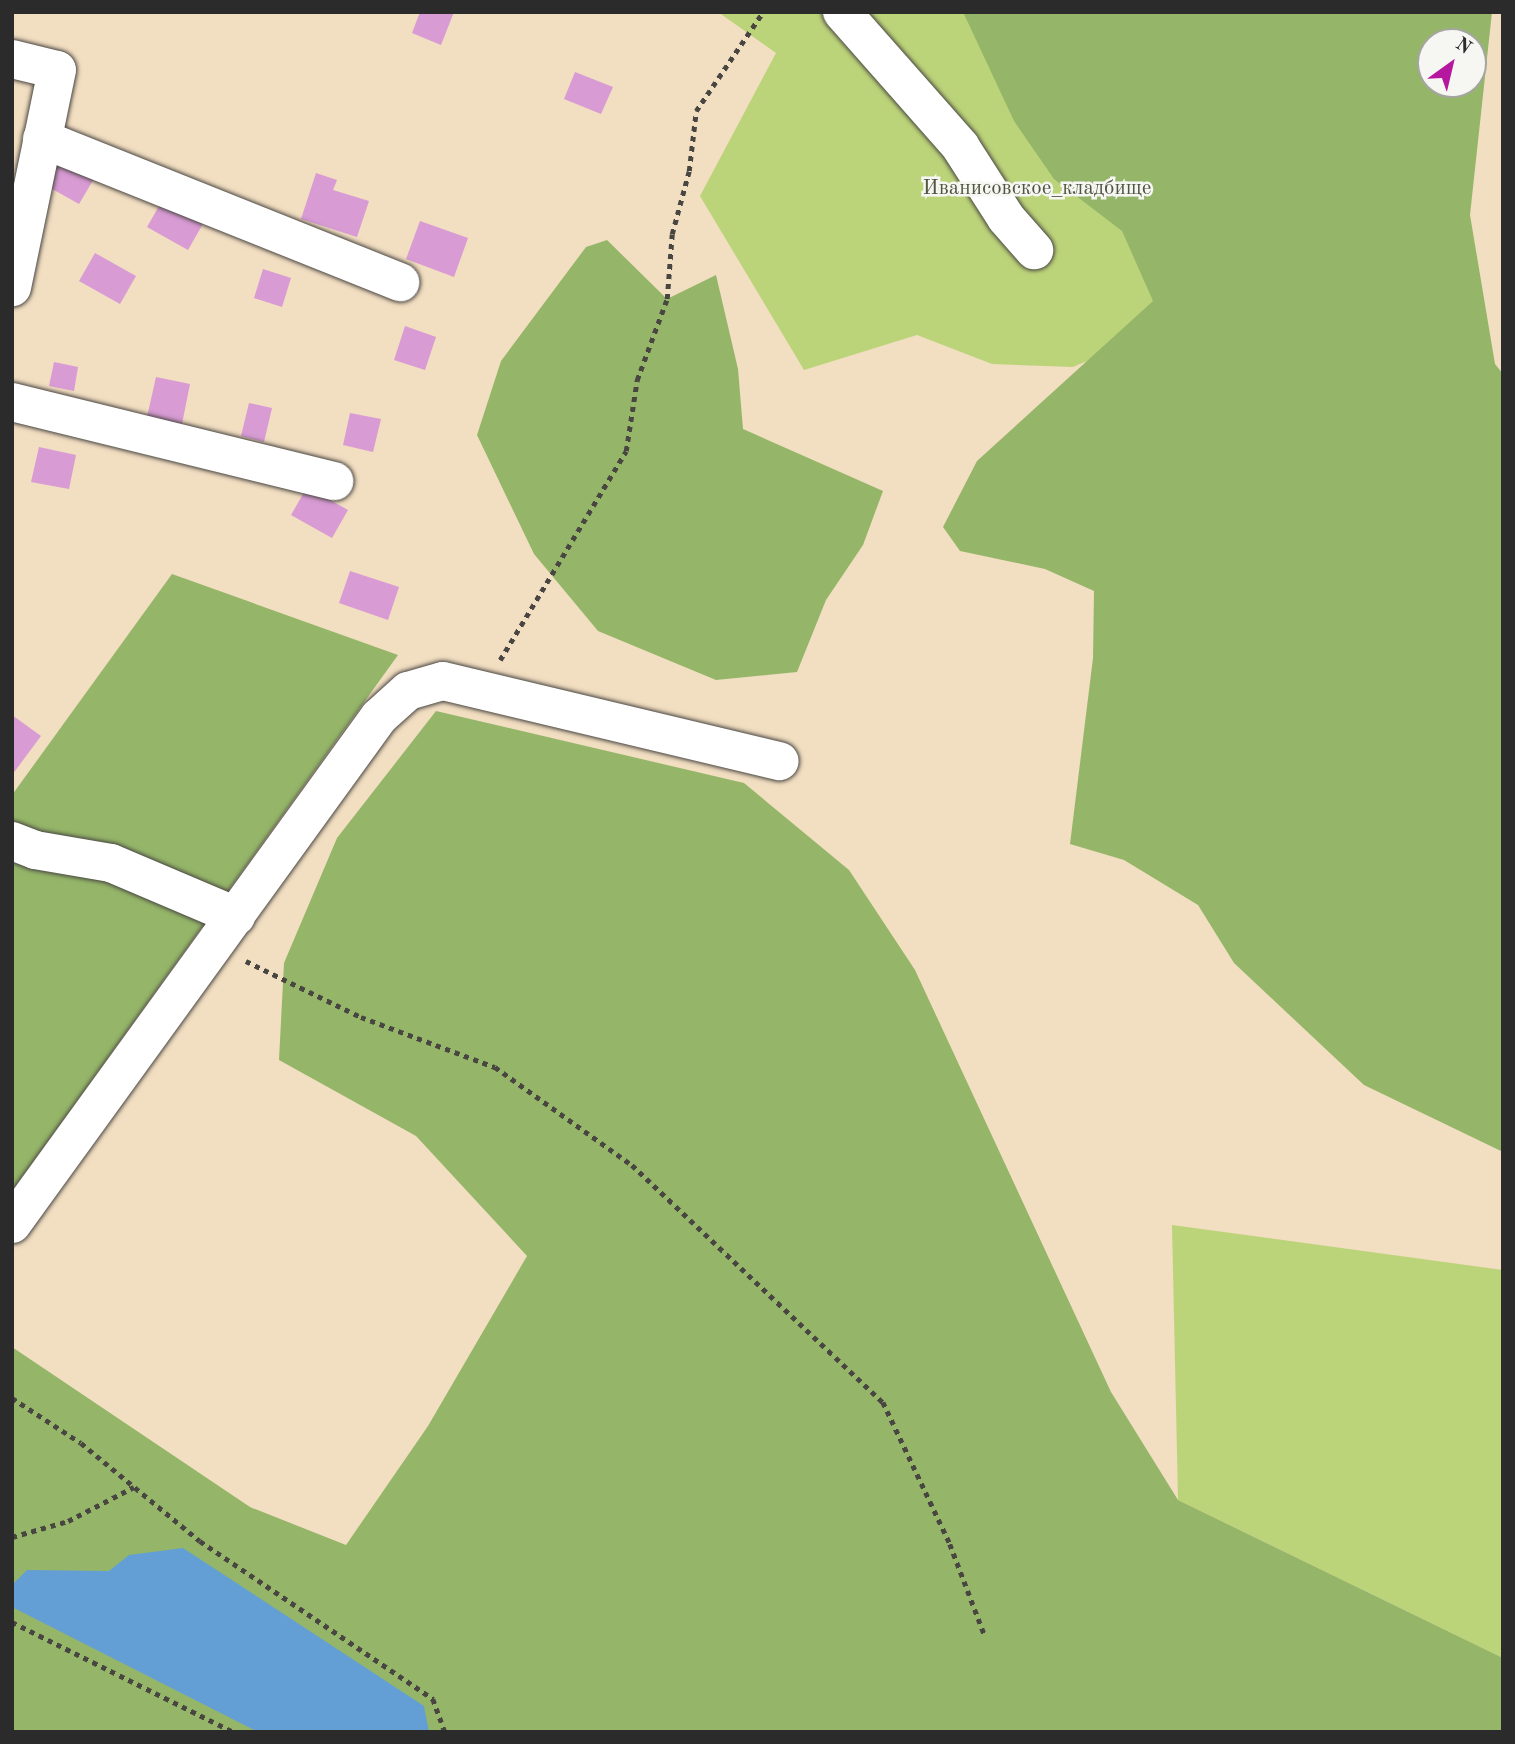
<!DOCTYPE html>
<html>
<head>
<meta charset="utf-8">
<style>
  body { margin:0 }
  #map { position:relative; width:1515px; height:1744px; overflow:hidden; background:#f2dec1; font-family:"Old Standard TT",serif }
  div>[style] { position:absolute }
  .green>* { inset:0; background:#bcd479 }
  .forest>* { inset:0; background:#95b669 }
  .water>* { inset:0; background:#639fd4 }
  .building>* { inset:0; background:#d89bd4 }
  .path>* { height:4.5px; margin-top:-2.25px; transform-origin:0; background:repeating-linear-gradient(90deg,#494642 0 5px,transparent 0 10px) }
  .roads { filter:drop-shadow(0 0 2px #494642) drop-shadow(0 0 2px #494642) }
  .minor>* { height:38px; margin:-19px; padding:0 19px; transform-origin:19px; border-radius:19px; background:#fff }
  span { translate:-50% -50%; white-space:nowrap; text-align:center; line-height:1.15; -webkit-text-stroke:5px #f6f6f2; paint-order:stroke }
  .park-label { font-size:21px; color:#4f553e }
  .frame { position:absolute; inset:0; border:14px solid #2b2b2b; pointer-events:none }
  .north { position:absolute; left:1417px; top:28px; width:70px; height:70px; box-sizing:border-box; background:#f6f6f2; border:2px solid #a5a5a2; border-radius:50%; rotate:34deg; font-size:19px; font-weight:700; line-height:28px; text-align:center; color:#2b2b2b }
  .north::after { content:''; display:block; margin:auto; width:24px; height:32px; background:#b5179e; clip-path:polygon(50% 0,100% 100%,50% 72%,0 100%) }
</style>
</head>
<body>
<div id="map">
  <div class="green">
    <div style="clip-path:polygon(718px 12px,1287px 12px,1272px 282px,1073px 367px,992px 364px,917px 335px,804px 370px,700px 196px,776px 53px)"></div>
    <div style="clip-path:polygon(1172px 1225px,1503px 1270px,1503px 1658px,1178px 1500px)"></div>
  </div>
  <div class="forest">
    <div style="clip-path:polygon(evenodd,963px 12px,1492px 12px,1470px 215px,1495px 364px,1503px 374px,1503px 1152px,1364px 1085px,1234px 963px,1198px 905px,1124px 860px,1070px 844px,1093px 658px,1094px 591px,1045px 569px,960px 551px,943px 527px,977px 461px,1153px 301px,1122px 231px,1054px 179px,1014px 121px,963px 12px,1431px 42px,1473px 42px,1473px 84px,1431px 84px,1431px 42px)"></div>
    <div style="clip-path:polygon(607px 240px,667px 299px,716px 275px,738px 369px,743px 429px,883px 491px,863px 545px,826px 600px,797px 672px,716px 680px,598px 631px,534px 554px,477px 435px,501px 361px,586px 247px)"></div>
    <div style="clip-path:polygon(172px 574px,398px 655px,12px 1191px,12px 795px)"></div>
    <div style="clip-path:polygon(436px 711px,744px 783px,849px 870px,915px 970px,1111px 1392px,1178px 1500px,1503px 1658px,1503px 1732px,12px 1732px,12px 1347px,250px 1507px,346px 1545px,428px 1426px,527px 1256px,416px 1136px,279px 1060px,284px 963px,337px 838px)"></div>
  </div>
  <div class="water">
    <div style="clip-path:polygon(183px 1548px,424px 1706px,429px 1732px,258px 1732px,12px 1607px,12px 1585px,27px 1570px,109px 1571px,129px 1555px)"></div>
  </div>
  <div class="building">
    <div style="clip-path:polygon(420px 12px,454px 12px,441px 45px,412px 33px)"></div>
    <div style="clip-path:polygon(575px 72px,613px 87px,601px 114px,564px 99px)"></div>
    <div style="clip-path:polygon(54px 153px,95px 177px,79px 204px,38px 181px)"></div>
    <div style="clip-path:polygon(316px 173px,337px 180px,333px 190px,369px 201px,357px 237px,301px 219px)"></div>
    <div style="clip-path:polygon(163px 199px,204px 222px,188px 250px,147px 227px)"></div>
    <div style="clip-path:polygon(420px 221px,468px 238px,454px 277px,406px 259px)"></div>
    <div style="clip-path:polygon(95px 253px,136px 276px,120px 304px,79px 281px)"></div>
    <div style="clip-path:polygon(263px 269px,291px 278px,282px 307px,254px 298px)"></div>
    <div style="clip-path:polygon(405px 326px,436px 337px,425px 370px,394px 360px)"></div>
    <div style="clip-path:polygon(54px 362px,78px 367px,74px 391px,49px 386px)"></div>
    <div style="clip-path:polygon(156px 377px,190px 384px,182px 424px,147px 417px)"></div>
    <div style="clip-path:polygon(249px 403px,272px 408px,264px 442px,241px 436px)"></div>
    <div style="clip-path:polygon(350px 413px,381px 419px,373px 452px,343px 445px)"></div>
    <div style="clip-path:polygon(39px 447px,76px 455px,69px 489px,31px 482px)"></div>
    <div style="clip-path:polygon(307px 487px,348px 510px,332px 538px,291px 515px)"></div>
    <div style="clip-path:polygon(350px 571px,399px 587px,388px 620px,339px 603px)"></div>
    <div style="clip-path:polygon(12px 715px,41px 736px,12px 775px)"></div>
  </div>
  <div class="path">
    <div style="left:500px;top:660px;width:244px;rotate:-58.9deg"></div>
    <div style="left:626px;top:451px;width:72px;rotate:-81.2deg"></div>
    <div style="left:637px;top:380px;width:86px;rotate:-69.7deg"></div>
    <div style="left:667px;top:299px;width:65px;rotate:-85.6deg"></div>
    <div style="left:672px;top:234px;width:65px;rotate:-74.9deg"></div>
    <div style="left:689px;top:171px;width:60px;rotate:-83.3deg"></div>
    <div style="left:696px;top:111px;width:120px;rotate:-55.9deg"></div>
    <div style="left:246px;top:961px;width:128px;rotate:26deg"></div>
    <div style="left:361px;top:1017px;width:143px;rotate:20.5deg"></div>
    <div style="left:495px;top:1067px;width:168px;rotate:35.6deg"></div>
    <div style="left:632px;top:1165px;width:345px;rotate:43.4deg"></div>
    <div style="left:883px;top:1402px;width:157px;rotate:64.7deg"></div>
    <div style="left:950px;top:1544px;width:98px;rotate:69.2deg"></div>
    <div style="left:12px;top:1398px;width:82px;rotate:33.1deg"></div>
    <div style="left:81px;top:1443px;width:154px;rotate:39.5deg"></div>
    <div style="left:200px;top:1541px;width:282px;rotate:34.1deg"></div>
    <div style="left:433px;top:1699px;width:35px;rotate:70deg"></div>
    <div style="left:12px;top:1537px;width:58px;rotate:-15.9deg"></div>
    <div style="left:68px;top:1521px;width:74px;rotate:-27.3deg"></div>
    <div style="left:12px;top:1622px;width:248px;rotate:26.4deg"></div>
  </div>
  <div class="roads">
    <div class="minor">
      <div style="left:842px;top:12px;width:179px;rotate:48.6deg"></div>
      <div style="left:960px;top:146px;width:85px;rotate:57.4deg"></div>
      <div style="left:1006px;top:218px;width:43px;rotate:48.8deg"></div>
      <div style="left:12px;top:59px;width:46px;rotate:13.7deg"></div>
      <div style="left:57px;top:70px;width:222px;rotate:101.7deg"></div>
      <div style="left:42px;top:139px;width:386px;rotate:21.8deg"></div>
      <div style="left:12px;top:402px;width:332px;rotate:13.8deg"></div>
      <div style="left:12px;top:841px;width:25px;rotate:21deg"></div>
      <div style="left:35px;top:850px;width:77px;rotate:9.7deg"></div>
      <div style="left:111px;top:863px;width:136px;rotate:23deg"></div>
      <div style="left:12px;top:1224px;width:626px;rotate:-54.1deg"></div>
      <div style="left:379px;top:717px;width:39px;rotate:-42deg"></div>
      <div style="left:408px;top:691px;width:36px;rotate:-16deg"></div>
      <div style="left:443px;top:681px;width:346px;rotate:13.4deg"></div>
    </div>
  </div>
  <div class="park-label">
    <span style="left:1037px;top:189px">Иванисовское_кладбище</span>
  </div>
  <div class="frame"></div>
  <div class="north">N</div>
</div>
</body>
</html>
